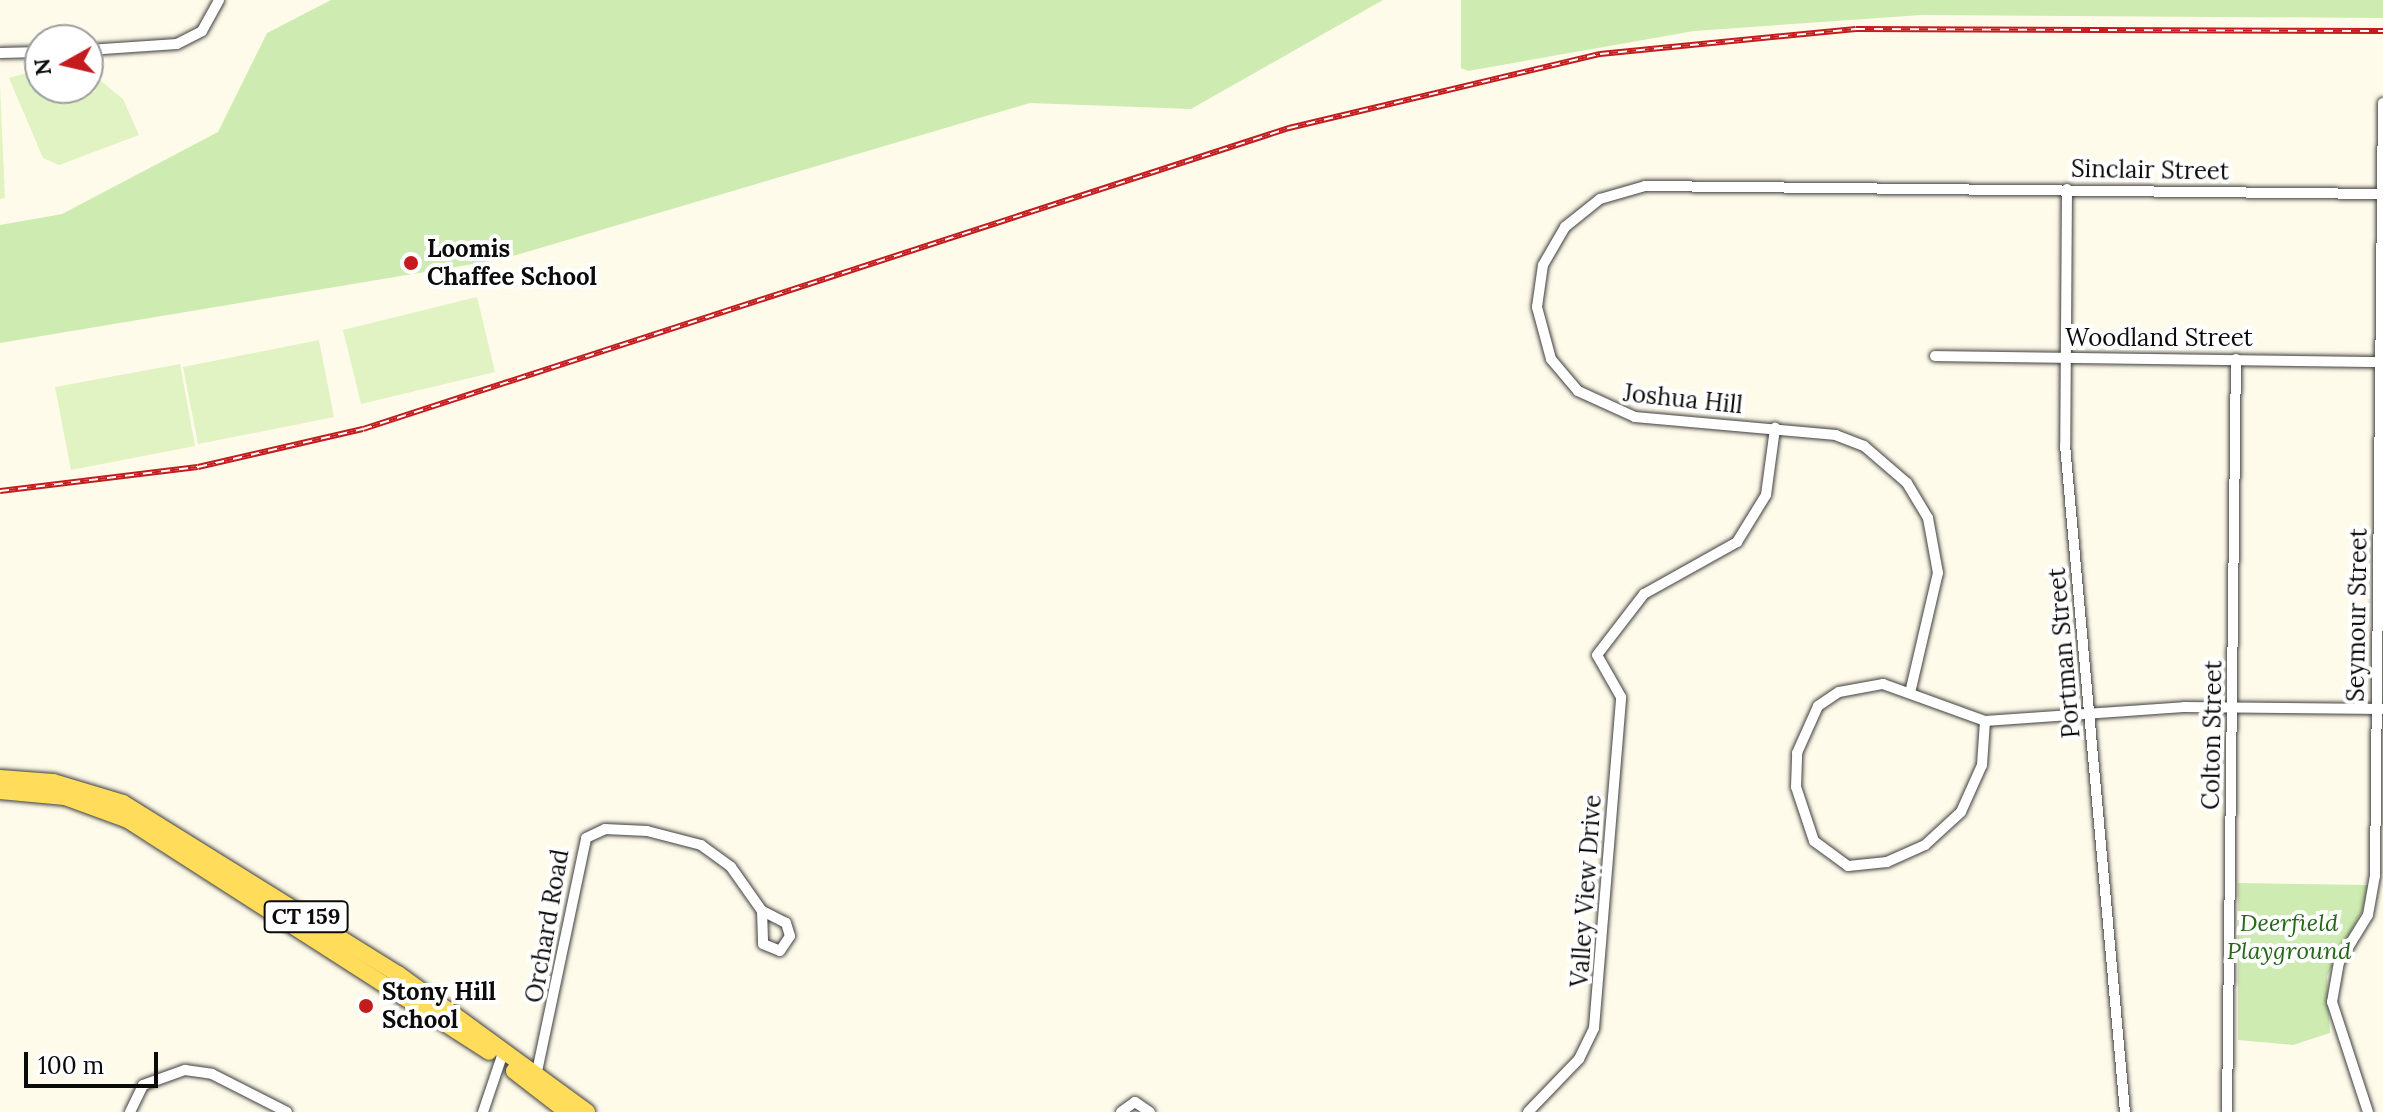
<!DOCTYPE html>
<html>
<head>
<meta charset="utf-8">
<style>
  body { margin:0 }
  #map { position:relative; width:2383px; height:1112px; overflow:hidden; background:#fffbea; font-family:Lora,serif }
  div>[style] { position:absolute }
  .green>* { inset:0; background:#ceecb1 }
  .pitch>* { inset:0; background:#e1f2c3 }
  .roads { filter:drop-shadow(0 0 2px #3e3e3e) drop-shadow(0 0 2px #3e3e3e) }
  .street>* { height:10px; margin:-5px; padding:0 5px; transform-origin:5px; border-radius:5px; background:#fff }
  .primary>* { height:16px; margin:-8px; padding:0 8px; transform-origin:8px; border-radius:8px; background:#ffdc5a }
  .rail>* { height:6px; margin-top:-3px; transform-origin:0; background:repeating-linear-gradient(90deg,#fff 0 9px,#c41b1e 0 18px); box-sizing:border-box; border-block:2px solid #c41b1e }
  .dots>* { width:22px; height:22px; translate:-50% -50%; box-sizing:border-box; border:4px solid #fff; border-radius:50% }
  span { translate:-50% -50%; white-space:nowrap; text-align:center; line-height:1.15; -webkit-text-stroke:8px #fff; paint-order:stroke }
  .shield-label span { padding:2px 6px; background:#fff; border:2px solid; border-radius:6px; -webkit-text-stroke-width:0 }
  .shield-label { font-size:22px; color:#0b0b0b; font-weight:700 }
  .street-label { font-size:24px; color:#0b0b0b }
  .poi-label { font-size:24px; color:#0b0b0b; font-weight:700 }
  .left { translate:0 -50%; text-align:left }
  .park-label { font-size:24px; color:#266718; font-style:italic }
  .north { position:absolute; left:24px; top:24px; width:80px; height:80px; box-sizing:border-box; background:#fff; border:2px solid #9d9d9d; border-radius:50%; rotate:262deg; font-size:22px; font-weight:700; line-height:32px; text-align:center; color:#0b0b0b }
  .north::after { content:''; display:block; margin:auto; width:28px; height:36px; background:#c41b1e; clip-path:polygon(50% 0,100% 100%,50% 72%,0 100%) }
  .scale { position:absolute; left:24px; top:1052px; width:134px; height:36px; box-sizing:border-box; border:4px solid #0b0b0b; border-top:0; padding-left:10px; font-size:24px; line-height:28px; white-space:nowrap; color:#0b0b0b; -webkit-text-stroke:6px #fff; paint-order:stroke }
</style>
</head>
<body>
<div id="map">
  <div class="green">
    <div style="clip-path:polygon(331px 0,1383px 0,1191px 109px,1030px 103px,503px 259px,0 343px,0 225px,62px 214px,218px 132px,267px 33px)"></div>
    <div style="clip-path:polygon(1461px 0,2383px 0,2383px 18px,1922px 15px,1694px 31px,1468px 71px,1461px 68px)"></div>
    <div style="clip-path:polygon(2238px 883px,2368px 885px,2363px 909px,2327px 976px,2330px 1033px,2293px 1045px,2238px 1040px)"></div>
  </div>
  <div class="pitch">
    <div style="clip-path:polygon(40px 69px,40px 88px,88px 88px,88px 75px,96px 77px,123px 99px,139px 135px,59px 165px,43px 158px,9px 78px)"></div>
    <div style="clip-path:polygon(0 86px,5px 198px,0 199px)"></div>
    <div style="clip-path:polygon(477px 297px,495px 372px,361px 404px,343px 330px)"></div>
    <div style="clip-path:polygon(319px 340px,334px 417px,198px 444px,183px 367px)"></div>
    <div style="clip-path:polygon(180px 364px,195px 446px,71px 470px,55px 387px)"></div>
  </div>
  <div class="roads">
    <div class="street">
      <div style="left:88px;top:50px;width:89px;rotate:-3.9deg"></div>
      <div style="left:177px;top:44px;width:28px;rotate:-27deg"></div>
      <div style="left:202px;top:31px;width:35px;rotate:-61deg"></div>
      <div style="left:0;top:53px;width:40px;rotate:-1.4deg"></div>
      <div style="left:2067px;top:189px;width:256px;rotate:90.4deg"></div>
      <div style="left:2065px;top:445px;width:670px;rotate:84.86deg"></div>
      <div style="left:1935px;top:356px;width:448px;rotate:0.8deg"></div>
      <div style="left:1883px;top:684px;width:109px;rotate:19.9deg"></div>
      <div style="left:1985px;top:721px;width:44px;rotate:93.9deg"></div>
      <div style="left:1982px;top:765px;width:51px;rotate:114.1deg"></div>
      <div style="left:1961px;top:812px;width:49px;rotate:137.5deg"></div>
      <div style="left:1925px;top:845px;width:42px;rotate:155.9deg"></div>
      <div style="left:1887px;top:862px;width:39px;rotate:174deg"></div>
      <div style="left:1848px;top:866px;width:42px;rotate:-143.7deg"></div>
      <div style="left:1814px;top:841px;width:57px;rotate:-108.4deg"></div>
      <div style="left:1796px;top:787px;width:34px;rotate:-88deg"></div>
      <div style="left:1797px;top:753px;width:51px;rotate:-65.9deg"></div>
      <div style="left:1818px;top:706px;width:25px;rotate:-34deg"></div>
      <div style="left:1839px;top:692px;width:45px;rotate:-10.3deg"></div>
      <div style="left:1910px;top:693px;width:123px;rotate:-76.9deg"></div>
      <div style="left:1938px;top:573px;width:56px;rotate:-100.3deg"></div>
      <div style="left:1928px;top:518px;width:41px;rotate:-121deg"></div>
      <div style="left:1907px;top:483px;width:57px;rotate:-139.3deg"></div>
      <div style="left:1864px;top:446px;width:30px;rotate:-159deg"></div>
      <div style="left:1836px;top:435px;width:202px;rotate:-174.9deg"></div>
      <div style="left:1635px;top:417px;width:63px;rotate:-155.5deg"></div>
      <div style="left:1578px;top:391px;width:42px;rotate:-130.2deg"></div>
      <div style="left:1551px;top:359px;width:54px;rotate:-105.1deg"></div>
      <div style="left:1537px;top:307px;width:42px;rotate:-81.9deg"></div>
      <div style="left:1543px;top:265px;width:44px;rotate:-59.9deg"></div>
      <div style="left:1565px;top:227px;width:45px;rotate:-38.7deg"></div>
      <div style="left:1600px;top:199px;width:47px;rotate:-16.1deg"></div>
      <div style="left:1645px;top:186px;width:736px;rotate:0.62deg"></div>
      <div style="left:1985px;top:721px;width:199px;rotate:-4deg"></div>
      <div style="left:2184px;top:707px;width:199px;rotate:0.6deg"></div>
      <div style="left:535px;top:1081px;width:248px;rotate:-78.1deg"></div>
      <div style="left:586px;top:838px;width:21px;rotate:-25deg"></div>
      <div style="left:605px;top:829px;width:42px;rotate:2.7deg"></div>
      <div style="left:647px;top:831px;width:56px;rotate:14.5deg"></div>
      <div style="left:701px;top:845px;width:37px;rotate:36deg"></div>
      <div style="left:731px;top:867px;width:54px;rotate:54.8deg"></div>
      <div style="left:762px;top:911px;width:33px;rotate:88deg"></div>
      <div style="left:763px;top:944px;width:18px;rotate:22deg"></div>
      <div style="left:780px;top:951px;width:18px;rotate:-56deg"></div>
      <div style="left:790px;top:936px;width:14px;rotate:-107deg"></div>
      <div style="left:786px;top:923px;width:27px;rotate:-153deg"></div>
      <div style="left:130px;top:1112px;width:30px;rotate:-64deg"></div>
      <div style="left:143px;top:1085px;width:45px;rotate:-19.7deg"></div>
      <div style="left:185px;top:1070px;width:27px;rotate:8deg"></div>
      <div style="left:212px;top:1074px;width:84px;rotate:26.9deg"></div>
      <div style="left:483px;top:1112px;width:65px;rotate:-71.3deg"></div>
      <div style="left:1121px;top:1112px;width:17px;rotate:-36deg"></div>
      <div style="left:1135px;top:1102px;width:18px;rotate:34deg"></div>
      <div style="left:1528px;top:1112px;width:74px;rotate:-46.1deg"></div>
      <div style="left:1579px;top:1059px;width:34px;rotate:-64deg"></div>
      <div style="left:1594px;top:1028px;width:332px;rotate:-85.3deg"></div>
      <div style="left:1621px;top:697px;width:48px;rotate:-119.7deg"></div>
      <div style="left:1597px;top:655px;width:77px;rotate:-52.4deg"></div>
      <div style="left:1644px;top:594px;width:107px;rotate:-29.2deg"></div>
      <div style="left:1737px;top:542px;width:55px;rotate:-58.3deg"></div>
      <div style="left:1766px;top:495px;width:68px;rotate:-82.3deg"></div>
      <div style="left:2227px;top:1112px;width:753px;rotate:-89.32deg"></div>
      <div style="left:2368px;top:1112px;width:116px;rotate:-108.1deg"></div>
      <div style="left:2332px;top:1002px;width:41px;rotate:-80.1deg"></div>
      <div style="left:2339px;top:962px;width:55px;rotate:-58.3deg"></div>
      <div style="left:2368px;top:915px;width:40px;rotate:-80deg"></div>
      <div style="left:2375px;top:876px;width:773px;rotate:-89.41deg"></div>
    </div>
    <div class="primary">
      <div style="left:0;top:778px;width:53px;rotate:4.3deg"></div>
      <div style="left:53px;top:782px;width:73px;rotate:16.7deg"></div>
      <div style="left:123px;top:803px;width:324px;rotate:31.9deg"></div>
      <div style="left:398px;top:974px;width:234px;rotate:36.1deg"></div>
      <div style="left:0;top:791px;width:65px;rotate:5.3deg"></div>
      <div style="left:65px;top:797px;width:67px;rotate:20.1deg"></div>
      <div style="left:128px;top:820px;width:429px;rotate:32.7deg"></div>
      <div style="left:514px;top:1071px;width:67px;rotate:37.7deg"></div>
    </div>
  </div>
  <div class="rail">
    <div style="left:0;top:491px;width:199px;rotate:-6.9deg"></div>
    <div style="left:198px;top:467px;width:169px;rotate:-13deg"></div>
    <div style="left:363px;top:429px;width:974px;rotate:-18.01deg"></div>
    <div style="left:1289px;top:128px;width:320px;rotate:-13.4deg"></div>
    <div style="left:1600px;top:54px;width:257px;rotate:-5.6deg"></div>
    <div style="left:1856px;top:29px;width:527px;rotate:0.22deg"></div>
  </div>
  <div class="dots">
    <div style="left:411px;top:263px;background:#c41b1e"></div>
    <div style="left:366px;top:1006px;background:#c41b1e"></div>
  </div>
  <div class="shield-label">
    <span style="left:306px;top:917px">CT 159</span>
  </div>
  <div class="street-label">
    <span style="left:2150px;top:170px;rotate:1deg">Sinclair Street</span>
    <span style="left:2159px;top:338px">Woodland Street</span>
    <span style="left:1683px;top:399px;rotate:6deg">Joshua Hill</span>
    <span style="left:2357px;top:615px;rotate:-89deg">Seymour Street</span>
    <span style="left:2064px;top:653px;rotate:-95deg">Portman Street</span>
    <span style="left:2212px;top:735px;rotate:-89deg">Colton Street</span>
    <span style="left:1586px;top:891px;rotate:-86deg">Valley View Drive</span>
    <span style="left:547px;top:926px;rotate:-80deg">Orchard Road</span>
  </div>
  <div class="poi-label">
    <span class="left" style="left:427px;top:263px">Loomis<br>Chaffee School</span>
    <span class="left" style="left:382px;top:1006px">Stony Hill<br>School</span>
  </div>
  <div class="park-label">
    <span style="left:2289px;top:937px">Deerfield<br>Playground</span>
  </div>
  <div class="north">N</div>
  <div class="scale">100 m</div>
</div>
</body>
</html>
